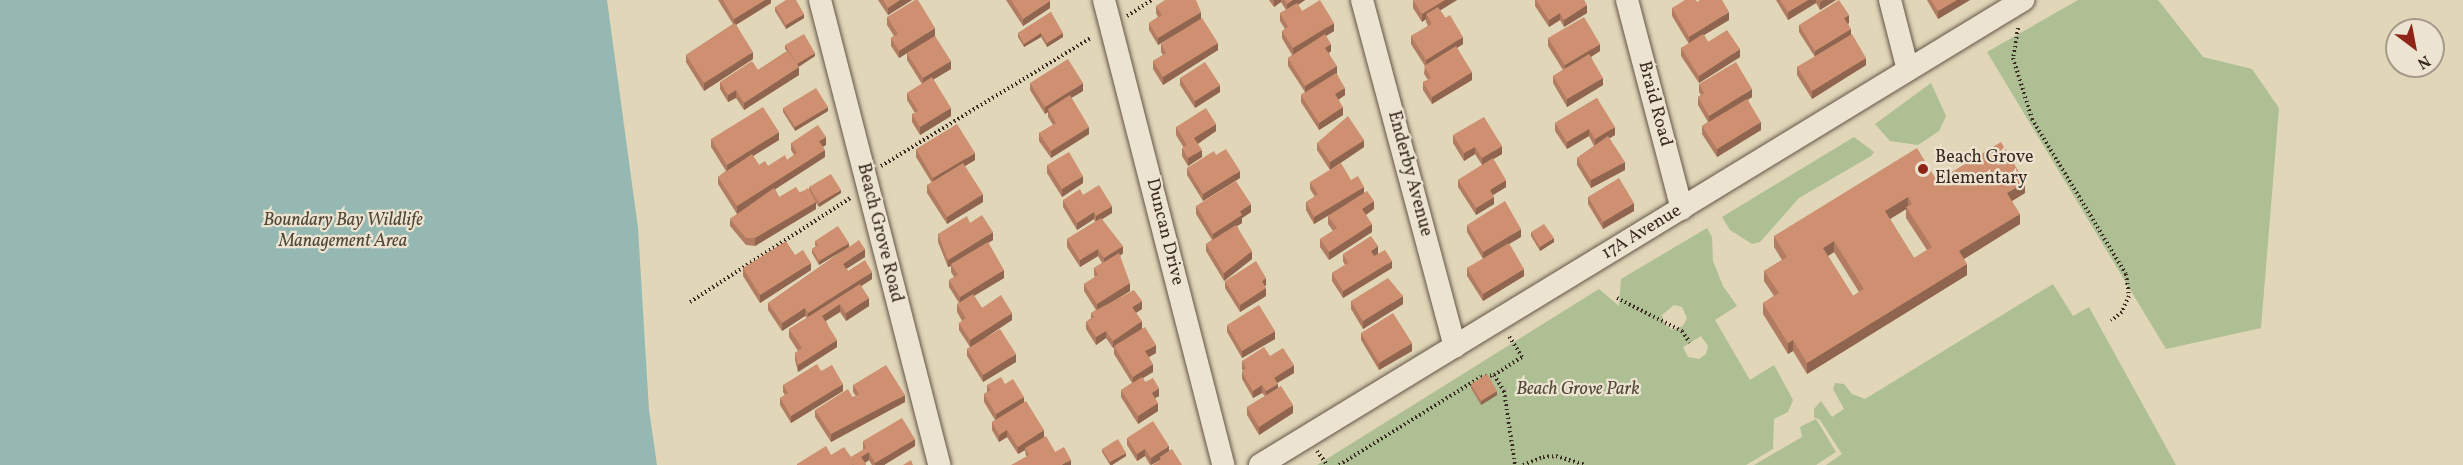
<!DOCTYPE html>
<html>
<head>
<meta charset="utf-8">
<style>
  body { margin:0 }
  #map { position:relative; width:2463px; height:465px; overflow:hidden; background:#e1d6b8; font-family:Vollkorn,serif }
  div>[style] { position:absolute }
  .green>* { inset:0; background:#adbf93 }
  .water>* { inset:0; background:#95b8b3 }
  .path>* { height:4px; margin-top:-2px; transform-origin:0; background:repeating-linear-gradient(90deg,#3b2a22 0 1.5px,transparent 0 4.5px) }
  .roads { filter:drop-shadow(0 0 2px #645548) drop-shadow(0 0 2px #645548) }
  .street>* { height:22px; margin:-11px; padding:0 11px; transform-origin:11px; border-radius:11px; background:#ece4d1 }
  .wall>* { inset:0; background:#b17c61 }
  .shaded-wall>* { inset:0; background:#90654f }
  .building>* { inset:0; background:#ce9071 }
  .dots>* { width:16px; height:16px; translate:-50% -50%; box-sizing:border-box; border:3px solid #ece4d1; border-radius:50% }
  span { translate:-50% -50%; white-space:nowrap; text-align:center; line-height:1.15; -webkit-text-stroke:4.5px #ece4d1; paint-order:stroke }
  .street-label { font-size:18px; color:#3b2a22 }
  .poi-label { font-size:18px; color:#3b2a22 }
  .left { translate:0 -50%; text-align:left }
  .park-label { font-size:18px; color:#524839; font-style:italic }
  .north { position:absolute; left:2385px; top:18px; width:60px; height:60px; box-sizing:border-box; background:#ece4d1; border:2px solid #a59a8b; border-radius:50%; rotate:148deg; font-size:16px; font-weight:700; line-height:24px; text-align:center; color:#3b2a22 }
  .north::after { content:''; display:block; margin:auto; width:21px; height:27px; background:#8f2418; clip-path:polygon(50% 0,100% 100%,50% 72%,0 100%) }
</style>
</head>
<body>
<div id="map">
  <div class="green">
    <div style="clip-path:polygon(2078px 0,2158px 0,2203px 57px,2252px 69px,2279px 108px,2261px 328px,2166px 349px,1987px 52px)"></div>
    <div style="clip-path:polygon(1931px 83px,1946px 116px,1939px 131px,1918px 145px,1890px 141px,1875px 124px)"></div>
    <div style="clip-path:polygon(1854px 137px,1874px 152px,1871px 156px,1799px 198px,1760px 242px,1752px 244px,1730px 230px,1722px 217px)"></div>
    <div style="clip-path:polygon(evenodd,1707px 228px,1712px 237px,1713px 261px,1723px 286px,1737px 306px,1715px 320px,1750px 380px,1774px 365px,1793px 400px,1788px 412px,1774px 419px,1773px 449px,1746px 465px,1317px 465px,1599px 289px,1619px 306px,1621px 279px,1707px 228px,1674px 305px,1682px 307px,1687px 318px,1683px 326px,1672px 330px,1664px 323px,1662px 315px,1674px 305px,1707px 228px,1701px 336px,1708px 346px,1706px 354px,1699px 359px,1688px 357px,1683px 347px,1701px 336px)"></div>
    <div style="clip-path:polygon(2053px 284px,2073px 316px,2089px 307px,2176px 465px,1826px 465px,1842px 454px,1820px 420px,1814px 417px,1814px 409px,1821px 401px,1832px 417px,1844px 409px,1833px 389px,1835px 383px,1844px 384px,1852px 394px,1865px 399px)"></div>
    <div style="clip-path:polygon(1816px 419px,1836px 452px,1816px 465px,1754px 465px,1802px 437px,1800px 427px)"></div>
  </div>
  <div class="water">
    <div style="clip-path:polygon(0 0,607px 0,638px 228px,649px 410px,657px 465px,0 465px)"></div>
  </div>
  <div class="path">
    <div style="left:1127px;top:16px;width:30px;rotate:-33deg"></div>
    <div style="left:2018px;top:28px;width:30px;rotate:99deg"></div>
    <div style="left:2013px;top:58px;width:64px;rotate:72.7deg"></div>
    <div style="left:2032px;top:119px;width:181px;rotate:58.8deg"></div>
    <div style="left:2126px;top:274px;width:22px;rotate:82deg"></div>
    <div style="left:2129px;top:296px;width:17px;rotate:114deg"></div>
    <div style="left:2122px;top:312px;width:14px;rotate:141deg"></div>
    <div style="left:881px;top:166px;width:247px;rotate:-31.4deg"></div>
    <div style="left:1617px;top:298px;width:73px;rotate:26.9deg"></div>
    <div style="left:1682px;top:331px;width:14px;rotate:56deg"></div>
    <div style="left:690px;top:302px;width:191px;rotate:-33deg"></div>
    <div style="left:1494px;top:375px;width:19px;rotate:58deg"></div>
    <div style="left:1504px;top:391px;width:75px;rotate:81.5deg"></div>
    <div style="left:1317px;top:451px;width:17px;rotate:54deg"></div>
    <div style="left:1339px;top:465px;width:167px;rotate:-31.8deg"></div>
    <div style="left:1481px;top:377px;width:13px;rotate:-9deg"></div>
    <div style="left:1494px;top:375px;width:33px;rotate:-33deg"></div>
    <div style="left:1522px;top:357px;width:25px;rotate:-122deg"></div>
    <div style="left:1523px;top:465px;width:22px;rotate:-22deg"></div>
    <div style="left:1543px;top:457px;width:13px;rotate:-4deg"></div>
    <div style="left:1556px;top:456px;width:31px;rotate:17deg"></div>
  </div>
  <div class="roads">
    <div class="street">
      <div style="left:820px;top:0;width:480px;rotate:75.6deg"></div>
      <div style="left:1104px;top:0;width:480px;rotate:75.6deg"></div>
      <div style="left:1362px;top:0;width:359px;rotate:75deg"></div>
      <div style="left:1627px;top:0;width:216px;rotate:75.3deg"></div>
      <div style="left:1890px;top:0;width:72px;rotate:75.6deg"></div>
      <div style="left:1260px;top:465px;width:894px;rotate:-31.36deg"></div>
    </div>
  </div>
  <div class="wall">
    <div style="clip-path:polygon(718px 0,771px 0,771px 3px,736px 25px,753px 59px,704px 91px,686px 62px,686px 55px,733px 24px)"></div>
    <div style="clip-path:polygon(878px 0,912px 0,888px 15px)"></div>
    <div style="clip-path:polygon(1006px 0,1050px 0,1050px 8px,1023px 26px)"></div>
    <div style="clip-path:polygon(1269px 0,1305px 0,1298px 5px,1302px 11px,1334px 31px,1326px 36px,1331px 51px,1329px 53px,1345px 95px,1338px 100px,1343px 115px,1319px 130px,1301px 102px,1301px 95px,1305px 92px,1288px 66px,1288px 58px,1292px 55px,1282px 38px,1282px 31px,1285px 29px,1280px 21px,1280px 13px,1286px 10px,1281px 2px,1274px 7px)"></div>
    <div style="clip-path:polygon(1413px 0,1457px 0,1440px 10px,1463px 44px,1457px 48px,1472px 80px,1432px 104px,1423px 90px,1423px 82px,1428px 80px,1424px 74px,1425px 66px,1411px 44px,1411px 36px,1428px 26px,1426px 22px,1426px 19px,1422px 22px,1413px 8px)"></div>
    <div style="clip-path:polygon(1535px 0,1584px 0,1587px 13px,1564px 27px,1560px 20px,1549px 27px,1535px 6px)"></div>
    <div style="clip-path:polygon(1776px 0,1836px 0,1820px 10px,1816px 3px,1788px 20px)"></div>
    <div style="clip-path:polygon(1927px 0,1970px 0,1938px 19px)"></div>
    <div style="clip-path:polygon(1697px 2px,1729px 20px,1704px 35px,1708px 42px,1740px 57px,1699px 83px,1681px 56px,1681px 48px,1689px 44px,1672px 16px,1672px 8px)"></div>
    <div style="clip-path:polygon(1156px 6px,1201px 19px,1218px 50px,1163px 85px,1153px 69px,1153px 61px,1163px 55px,1161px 52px,1161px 44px,1194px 23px,1158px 45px,1149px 30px,1149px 23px,1158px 17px,1156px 13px)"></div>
    <div style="clip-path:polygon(775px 7px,804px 18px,786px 29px,775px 11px)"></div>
    <div style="clip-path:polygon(1051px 12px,1063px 37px,1047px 47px,1041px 37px,1024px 47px,1018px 37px,1018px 33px)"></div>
    <div style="clip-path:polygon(887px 17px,935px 36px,951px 69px,933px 79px,951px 116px,920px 135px,912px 122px,912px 114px,915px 113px,907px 100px,907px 93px,922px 84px,907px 60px,907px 53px,899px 58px,891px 46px,891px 38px,894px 36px,887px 25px)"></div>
    <div style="clip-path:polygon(1848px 23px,1851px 35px,1866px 65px,1812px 99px,1797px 75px,1797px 67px,1815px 57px,1799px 32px,1799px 25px,1849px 23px)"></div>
    <div style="clip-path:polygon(1548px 38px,1600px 51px,1591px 57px,1603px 85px,1567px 107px,1553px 83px,1553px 76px,1563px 70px,1548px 46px)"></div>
    <div style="clip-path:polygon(785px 45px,815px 56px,798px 67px,799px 75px,744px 110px,736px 98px,728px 102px,720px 89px,720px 82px,758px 70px,787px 51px,785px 49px)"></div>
    <div style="clip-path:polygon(1180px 78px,1220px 92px,1195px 108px,1180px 85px)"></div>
    <div style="clip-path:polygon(1030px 83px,1083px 91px,1071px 98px,1089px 134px,1051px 158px,1039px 141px,1039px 133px,1053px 125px,1048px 117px,1048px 112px,1045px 114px,1030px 90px)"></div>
    <div style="clip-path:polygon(1699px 84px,1752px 97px,1748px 100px,1761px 130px,1717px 157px,1702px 134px,1702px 126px,1708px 122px,1698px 105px,1698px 97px,1701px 95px,1699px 92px)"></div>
    <div style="clip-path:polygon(1597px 98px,1615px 135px,1609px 138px,1625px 170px,1591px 188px,1577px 165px,1577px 158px,1594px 146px,1589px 136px,1567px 149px,1555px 131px,1555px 123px)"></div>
    <div style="clip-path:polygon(783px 108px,828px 111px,795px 131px,783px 112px)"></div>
    <div style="clip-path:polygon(1176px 127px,1216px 131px,1198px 144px,1202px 157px,1188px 166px,1182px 156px,1182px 148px,1184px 148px,1176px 135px)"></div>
    <div style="clip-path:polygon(1453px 135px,1502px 154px,1493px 159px,1506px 187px,1493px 195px,1494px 204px,1476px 215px,1458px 187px,1458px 180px,1482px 165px,1475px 154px,1464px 161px,1453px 143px)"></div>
    <div style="clip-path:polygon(711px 139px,779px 140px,753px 156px,759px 165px,768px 166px,787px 160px,794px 155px,791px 150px,791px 143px,826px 145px,823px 146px,825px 157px,775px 189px,779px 197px,809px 190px,809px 187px,841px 193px,819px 207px,816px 203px,816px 209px,755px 246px,746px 245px,730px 226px,730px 219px,737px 214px,718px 184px,718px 177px,726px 171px,711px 147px)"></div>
    <div style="clip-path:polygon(1317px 143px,1364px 147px,1330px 170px,1317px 150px)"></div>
    <div style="clip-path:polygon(916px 149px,975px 160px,965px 166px,983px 202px,947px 224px,927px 193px,927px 185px,932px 183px,916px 157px)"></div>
    <div style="clip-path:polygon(1216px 155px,1240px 178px,1203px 201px,1187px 175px,1187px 168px)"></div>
    <div style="clip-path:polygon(1047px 165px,1083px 183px,1062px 197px,1047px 173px)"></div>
    <div style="clip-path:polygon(1351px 180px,1364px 193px,1374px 209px,1366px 215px,1372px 232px,1329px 260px,1320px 247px,1320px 239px,1333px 231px,1328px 224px,1328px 216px,1338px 210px,1314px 224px,1306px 210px,1306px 202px,1315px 197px,1310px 189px,1310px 182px)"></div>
    <div style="clip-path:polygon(evenodd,1937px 181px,2025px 193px,2012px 201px,2020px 224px,1964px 259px,1967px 275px,1807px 374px,1793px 351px,1788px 354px,1763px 314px,1763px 303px,1774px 296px,1764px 281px,1764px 271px,1782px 260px,1774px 247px,1774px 236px,1937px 181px,1906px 209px,1906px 218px,1927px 250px,1914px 258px,1890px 219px,1906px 209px,1937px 181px,1834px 252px,1859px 292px,1853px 296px,1828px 256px,1834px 252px)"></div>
    <div style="clip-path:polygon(1083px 195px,1112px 213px,1102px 219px,1123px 253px,1120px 256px,1130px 291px,1112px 302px,1142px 309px,1136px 313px,1142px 329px,1130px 337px,1156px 353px,1149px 357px,1153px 372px,1143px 378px,1145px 382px,1159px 396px,1155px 398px,1158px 411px,1138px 424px,1121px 397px,1121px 390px,1132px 383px,1114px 354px,1114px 347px,1113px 348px,1106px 338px,1096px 345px,1086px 329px,1086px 322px,1091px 318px,1091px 313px,1096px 310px,1084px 291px,1084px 284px,1095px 277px,1094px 275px,1094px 268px,1102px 263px,1098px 256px,1080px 267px,1067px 247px,1067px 239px,1095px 222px,1094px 219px,1077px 230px,1063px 207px,1063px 200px)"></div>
    <div style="clip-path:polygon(1588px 197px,1634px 211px,1603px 229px,1588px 204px)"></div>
    <div style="clip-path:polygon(1196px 206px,1251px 212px,1242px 218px,1242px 223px,1237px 226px,1252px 259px,1224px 281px,1206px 251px,1206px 244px,1212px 240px,1196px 214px)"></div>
    <div style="clip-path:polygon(970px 223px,993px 240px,988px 243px,1004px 278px,974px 296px,982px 308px,1012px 320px,986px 337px,1016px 362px,983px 382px,967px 356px,967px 349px,970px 347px,959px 330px,959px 323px,962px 321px,957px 312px,957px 304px,959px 303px,949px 287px,949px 280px,954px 277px,951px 272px,951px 266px,948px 267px,938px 242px,938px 234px)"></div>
    <div style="clip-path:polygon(1467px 225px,1521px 237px,1509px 244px,1524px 276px,1483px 301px,1467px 276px,1467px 268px,1483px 259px,1467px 232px)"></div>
    <div style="clip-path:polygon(1531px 232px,1554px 242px,1540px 251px,1531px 236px)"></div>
    <div style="clip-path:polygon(815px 241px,849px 247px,865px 257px,846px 269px,848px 271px,872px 279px,861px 286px,869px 306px,846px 321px,840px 312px,826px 321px,837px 347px,798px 372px,795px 360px,795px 353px,798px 351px,789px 337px,789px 329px,807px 318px,805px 316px,782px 331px,768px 310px,768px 303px,848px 247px,819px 265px,812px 253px,812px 249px,816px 246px,815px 245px)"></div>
    <div style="clip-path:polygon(1343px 254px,1378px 254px,1392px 268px,1343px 298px,1332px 281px,1332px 273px,1345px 265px,1343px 261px)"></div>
    <div style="clip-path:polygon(795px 255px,811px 270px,760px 303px,743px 276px,743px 268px)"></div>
    <div style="clip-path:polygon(1225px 281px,1266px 285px,1265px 286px,1266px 296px,1240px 312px,1225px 288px)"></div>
    <div style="clip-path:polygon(1351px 301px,1403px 304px,1363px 329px,1351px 309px)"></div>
    <div style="clip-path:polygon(1227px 325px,1275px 339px,1242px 358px,1227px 332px)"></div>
    <div style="clip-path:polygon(1361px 333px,1412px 351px,1379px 370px,1361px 340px)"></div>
    <div style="clip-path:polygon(1270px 356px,1294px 373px,1277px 383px,1278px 387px,1293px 413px,1259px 435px,1247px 415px,1247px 407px,1265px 396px,1262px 393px,1253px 398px,1242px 379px,1242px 372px,1243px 371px,1242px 369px,1242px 361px)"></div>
    <div style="clip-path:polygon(821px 371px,843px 391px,791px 423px,780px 405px,780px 398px,785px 395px,783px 392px,783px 385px)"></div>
    <div style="clip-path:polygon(1005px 384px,1024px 402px,1044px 437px,1055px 452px,1071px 465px,1026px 456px,1025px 450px,1018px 454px,1007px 437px,999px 442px,992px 430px,992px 422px,995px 420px,984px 402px,984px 394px,987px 392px,987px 385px)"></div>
    <div style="clip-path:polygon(1471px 384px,1497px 395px,1481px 405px,1471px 388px)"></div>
    <div style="clip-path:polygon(853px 385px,905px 402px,831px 442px,815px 417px,815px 410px,856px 396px,853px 392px)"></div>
    <div style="clip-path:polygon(1127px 438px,1169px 451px,1172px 449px,1160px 461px,1160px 460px,1150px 465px,1145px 456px,1137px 461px,1127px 445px)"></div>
    <div style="clip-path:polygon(863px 441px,915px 446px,884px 465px,872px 465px,869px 460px,865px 463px,866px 465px,797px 465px,797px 464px,831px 455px,851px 457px,863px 450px)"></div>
    <div style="clip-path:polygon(1102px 449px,1126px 456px,1112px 465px,1110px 465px,1102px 452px)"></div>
  </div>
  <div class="shaded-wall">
    <div style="clip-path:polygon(765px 0,771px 0,771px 3px,734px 26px,734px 19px)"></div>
    <div style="clip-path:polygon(900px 0,912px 0,888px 15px,888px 8px)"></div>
    <div style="clip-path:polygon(1274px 0,1281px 0,1281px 2px,1274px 7px)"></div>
    <div style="clip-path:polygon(1293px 0,1305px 0,1287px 12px,1287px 4px)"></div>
    <div style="clip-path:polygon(1445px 0,1457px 0,1428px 18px,1426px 14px,1426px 19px,1422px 22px,1422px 14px)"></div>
    <div style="clip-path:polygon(1808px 0,1816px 0,1816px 3px,1788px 20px,1788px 12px)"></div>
    <div style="clip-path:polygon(1824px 0,1836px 0,1820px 10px,1820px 2px)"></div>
    <div style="clip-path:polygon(1957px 0,1970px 0,1938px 19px,1938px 11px)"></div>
    <div style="clip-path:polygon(1050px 1px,1050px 8px,1023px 26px,1023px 19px)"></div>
    <div style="clip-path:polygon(1587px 5px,1587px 13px,1564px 27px,1564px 20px)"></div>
    <div style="clip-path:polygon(1201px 12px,1201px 19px,1158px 45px,1158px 38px)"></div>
    <div style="clip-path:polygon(1729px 12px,1729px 20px,1689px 44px,1689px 37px)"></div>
    <div style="clip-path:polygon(1560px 13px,1560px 20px,1549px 27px,1549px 20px)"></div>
    <div style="clip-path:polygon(804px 14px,804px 18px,786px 29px,786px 25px)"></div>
    <div style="clip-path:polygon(1849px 15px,1849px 23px,1844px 26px,1844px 18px)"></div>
    <div style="clip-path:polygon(1334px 23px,1334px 31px,1293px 56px,1293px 48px)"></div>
    <div style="clip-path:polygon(935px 28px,935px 36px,899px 58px,899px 51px)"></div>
    <div style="clip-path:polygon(1851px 29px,1851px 36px,1815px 58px,1815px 51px)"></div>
    <div style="clip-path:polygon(1041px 33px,1041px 37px,1024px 47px,1024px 44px)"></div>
    <div style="clip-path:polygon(1063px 33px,1063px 37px,1047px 47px,1047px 43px)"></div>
    <div style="clip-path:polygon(1463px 37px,1463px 44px,1426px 68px,1426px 60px)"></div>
    <div style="clip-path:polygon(1218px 43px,1218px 50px,1163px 85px,1163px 77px)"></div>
    <div style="clip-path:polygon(1331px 44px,1331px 51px,1325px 55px,1325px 48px)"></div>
    <div style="clip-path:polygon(1600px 44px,1600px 51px,1565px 73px,1565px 65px)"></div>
    <div style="clip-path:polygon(1740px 49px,1740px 57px,1699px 83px,1699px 76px)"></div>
    <div style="clip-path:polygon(753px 52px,753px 59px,704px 91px,704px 83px)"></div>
    <div style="clip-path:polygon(815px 53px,815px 56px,797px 68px,797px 64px)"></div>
    <div style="clip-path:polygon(1866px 58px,1866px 65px,1812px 99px,1812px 91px)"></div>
    <div style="clip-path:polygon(951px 61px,951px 69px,923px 86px,923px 78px)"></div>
    <div style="clip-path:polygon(1337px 66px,1337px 73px,1305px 93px,1305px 86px)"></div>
    <div style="clip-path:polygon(799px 67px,799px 75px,744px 110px,744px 103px)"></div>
    <div style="clip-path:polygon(1472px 72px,1472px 80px,1432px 104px,1432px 97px)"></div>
    <div style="clip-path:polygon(1603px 78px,1603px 85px,1567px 107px,1567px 99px)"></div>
    <div style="clip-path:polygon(1083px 83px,1083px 91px,1049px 111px,1048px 109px,1048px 112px,1045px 114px,1045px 107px)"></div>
    <div style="clip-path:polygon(1220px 85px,1220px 92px,1195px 108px,1195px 101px)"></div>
    <div style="clip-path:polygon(1345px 88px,1345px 95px,1335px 102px,1335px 94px)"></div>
    <div style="clip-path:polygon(1752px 89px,1752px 97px,1709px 123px,1709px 116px)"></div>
    <div style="clip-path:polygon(736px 90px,736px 98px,728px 102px,728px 95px)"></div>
    <div style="clip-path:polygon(828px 107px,828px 111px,795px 131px,795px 127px)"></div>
    <div style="clip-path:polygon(1343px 107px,1343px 115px,1319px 130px,1319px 123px)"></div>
    <div style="clip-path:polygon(951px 108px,951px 116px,920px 135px,920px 127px)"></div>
    <div style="clip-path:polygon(1761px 122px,1761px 130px,1717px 157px,1717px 149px)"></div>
    <div style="clip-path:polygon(1216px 124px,1216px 131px,1194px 146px,1194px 138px)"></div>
    <div style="clip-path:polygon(1089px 127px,1089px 134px,1051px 158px,1051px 151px)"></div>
    <div style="clip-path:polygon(1615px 127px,1615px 135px,1595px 147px,1595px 139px)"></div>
    <div style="clip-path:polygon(1589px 129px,1589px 136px,1567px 149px,1567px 142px)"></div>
    <div style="clip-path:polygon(779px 132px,779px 140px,727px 172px,727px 165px)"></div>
    <div style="clip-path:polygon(826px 137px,826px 145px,819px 149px,819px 141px)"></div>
    <div style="clip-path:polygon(1364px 140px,1364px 147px,1330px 170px,1330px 162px)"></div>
    <div style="clip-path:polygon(1502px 146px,1502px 154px,1482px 166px,1482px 158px)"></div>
    <div style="clip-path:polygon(1475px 147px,1475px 154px,1464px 161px,1464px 153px)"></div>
    <div style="clip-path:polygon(825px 150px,825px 157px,737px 214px,737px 206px)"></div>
    <div style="clip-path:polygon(1202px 150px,1202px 157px,1188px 166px,1188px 158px)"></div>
    <div style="clip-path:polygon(975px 153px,975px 160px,933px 185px,933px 178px)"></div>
    <div style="clip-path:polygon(1625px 162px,1625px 170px,1591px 188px,1591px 180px)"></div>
    <div style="clip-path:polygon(1240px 171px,1240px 178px,1203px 201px,1203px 194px)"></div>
    <div style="clip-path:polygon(1083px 176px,1083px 183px,1062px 197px,1062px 189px)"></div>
    <div style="clip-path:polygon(1506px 180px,1506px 187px,1490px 197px,1490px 190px)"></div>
    <div style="clip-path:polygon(2025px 182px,2025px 193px,2007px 204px,2007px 193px)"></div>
    <div style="clip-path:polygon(1364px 187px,1364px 194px,1314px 224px,1314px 217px)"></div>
    <div style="clip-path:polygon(841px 190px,841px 193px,819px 207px,819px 203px)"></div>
    <div style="clip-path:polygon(983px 194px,983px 202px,947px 224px,947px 217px)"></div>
    <div style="clip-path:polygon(1494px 197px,1494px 204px,1476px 215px,1476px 208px)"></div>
    <div style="clip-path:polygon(1908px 197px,1908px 208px,1885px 222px,1885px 211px)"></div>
    <div style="clip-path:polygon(1374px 201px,1374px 209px,1362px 217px,1362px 209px)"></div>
    <div style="clip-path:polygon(816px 202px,816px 209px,755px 246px,755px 238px)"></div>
    <div style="clip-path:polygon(1634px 203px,1634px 211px,1603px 229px,1603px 222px)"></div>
    <div style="clip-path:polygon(1251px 204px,1251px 212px,1242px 218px,1242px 223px,1213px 241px,1213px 234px,1240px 211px)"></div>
    <div style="clip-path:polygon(1112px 206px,1112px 213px,1096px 223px,1096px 216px)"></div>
    <div style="clip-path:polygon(1094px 212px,1094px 219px,1077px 230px,1077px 223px)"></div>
    <div style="clip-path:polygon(2020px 214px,2020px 224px,1959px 262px,1959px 251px)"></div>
    <div style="clip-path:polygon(1372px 224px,1372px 232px,1329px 260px,1329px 252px)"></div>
    <div style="clip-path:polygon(1521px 229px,1521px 237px,1483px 259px,1483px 252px)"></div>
    <div style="clip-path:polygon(993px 232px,993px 240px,952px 265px,951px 264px,951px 266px,948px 267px,948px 260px)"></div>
    <div style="clip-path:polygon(1554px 238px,1554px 242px,1540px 251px,1540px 247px)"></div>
    <div style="clip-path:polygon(1834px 241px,1834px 252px,1823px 259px,1823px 248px)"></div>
    <div style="clip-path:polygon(849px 243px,849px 247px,819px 265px,819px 261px)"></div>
    <div style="clip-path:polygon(1123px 246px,1123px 253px,1104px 266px,1104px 258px)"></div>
    <div style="clip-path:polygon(1378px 246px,1378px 254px,1371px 258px,1371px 251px)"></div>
    <div style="clip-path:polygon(865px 249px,865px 257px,843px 271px,843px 264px)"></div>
    <div style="clip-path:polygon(1098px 249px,1098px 256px,1080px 267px,1080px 260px)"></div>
    <div style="clip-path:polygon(1252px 251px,1252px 259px,1224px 281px,1224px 273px)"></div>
    <div style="clip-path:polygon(1392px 261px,1392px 268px,1343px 298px,1343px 291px)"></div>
    <div style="clip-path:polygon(811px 263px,811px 270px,760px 303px,760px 295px)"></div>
    <div style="clip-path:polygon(1967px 264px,1967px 275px,1807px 374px,1807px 363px)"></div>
    <div style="clip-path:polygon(1524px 269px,1524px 276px,1483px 301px,1483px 294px)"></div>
    <div style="clip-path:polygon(1004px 270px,1004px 278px,960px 304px,960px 297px)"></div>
    <div style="clip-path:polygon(872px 272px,872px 279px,808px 321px,808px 313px)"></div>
    <div style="clip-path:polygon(1266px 278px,1266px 285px,1262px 288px,1262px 281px)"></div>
    <div style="clip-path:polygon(1130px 283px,1130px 291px,1097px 311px,1097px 304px)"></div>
    <div style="clip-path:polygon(1266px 288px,1266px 296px,1240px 312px,1240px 305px)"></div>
    <div style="clip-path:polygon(1403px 296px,1403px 304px,1363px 329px,1363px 321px)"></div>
    <div style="clip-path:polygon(869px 298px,869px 306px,846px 321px,846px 313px)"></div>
    <div style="clip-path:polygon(1142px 301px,1142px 309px,1132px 315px,1132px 307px)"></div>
    <div style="clip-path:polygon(840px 304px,840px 312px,822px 323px,822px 316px)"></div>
    <div style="clip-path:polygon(805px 308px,805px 316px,782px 331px,782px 323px)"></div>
    <div style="clip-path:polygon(1012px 313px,1012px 320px,970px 348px,970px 340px)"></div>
    <div style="clip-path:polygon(1142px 321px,1142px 329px,1113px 348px,1113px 341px)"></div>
    <div style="clip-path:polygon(1106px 331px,1106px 338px,1096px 345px,1096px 337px)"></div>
    <div style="clip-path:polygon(1275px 331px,1275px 339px,1242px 358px,1242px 351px)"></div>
    <div style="clip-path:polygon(837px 340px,837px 347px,798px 372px,798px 365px)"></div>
    <div style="clip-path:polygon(1793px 340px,1793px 351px,1788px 354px,1788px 343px)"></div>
    <div style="clip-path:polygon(1412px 343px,1412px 351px,1379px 370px,1379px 363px)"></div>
    <div style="clip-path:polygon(1156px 345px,1156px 353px,1145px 359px,1145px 351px)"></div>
    <div style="clip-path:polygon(1016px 354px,1016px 362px,983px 382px,983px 375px)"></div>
    <div style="clip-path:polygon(1153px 364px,1153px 372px,1133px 384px,1133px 377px)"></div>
    <div style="clip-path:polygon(1294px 365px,1294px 373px,1274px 385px,1274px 378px)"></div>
    <div style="clip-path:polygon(843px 384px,843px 391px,791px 423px,791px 416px)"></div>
    <div style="clip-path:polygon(1278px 384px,1278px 391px,1266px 399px,1266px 391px)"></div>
    <div style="clip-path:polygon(1262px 385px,1262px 393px,1253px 398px,1253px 391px)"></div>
    <div style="clip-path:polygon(1159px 388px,1159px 396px,1152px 400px,1152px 393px)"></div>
    <div style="clip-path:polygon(1497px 391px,1497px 395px,1481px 405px,1481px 401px)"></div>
    <div style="clip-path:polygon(905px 395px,905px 402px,831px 442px,831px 434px)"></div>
    <div style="clip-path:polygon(1024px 397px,1024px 404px,996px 421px,996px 414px)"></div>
    <div style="clip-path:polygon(1158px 403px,1158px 411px,1138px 424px,1138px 416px)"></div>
    <div style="clip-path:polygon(1293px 405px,1293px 413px,1259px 435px,1259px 427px)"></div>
    <div style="clip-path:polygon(1007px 430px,1007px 437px,999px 442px,999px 435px)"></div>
    <div style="clip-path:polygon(1044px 430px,1044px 438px,1025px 448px,1025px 450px,1018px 454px,1018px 447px)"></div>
    <div style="clip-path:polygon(915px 439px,915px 446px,884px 465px,875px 465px,875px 463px)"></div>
    <div style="clip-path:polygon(1169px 446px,1169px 454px,1160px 457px,1160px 460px,1151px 465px,1151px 458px)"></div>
    <div style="clip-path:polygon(1145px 449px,1145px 456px,1137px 461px,1137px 454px)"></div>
    <div style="clip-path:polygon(869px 452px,869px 460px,861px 465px,861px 457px)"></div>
    <div style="clip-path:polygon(1126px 453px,1126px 456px,1112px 465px,1110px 465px,1110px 462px)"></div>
    <div style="clip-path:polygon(1071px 460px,1071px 465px,1061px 465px)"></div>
  </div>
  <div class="building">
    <div style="clip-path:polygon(723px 0,765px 0,734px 19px)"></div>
    <div style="clip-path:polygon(786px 0,796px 0,804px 14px,786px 25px,775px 7px)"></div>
    <div style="clip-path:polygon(883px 0,900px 0,888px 8px)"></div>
    <div style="clip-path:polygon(915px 0,918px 0,935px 28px,899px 51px,891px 38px,898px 34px,887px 17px)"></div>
    <div style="clip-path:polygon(1011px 0,1050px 0,1050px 1px,1023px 19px)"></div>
    <div style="clip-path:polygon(1165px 0,1196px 0,1201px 12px,1158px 38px,1149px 23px,1162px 15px,1156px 6px)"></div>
    <div style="clip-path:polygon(1285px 0,1293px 0,1287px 4px)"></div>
    <div style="clip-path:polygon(1320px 0,1334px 23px,1293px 48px,1282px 31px,1288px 27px,1280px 13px,1297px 3px,1302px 11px)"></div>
    <div style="clip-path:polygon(1413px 0,1445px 0,1422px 14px)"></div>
    <div style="clip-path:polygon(1536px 0,1584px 0,1587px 5px,1564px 20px,1560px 13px,1549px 20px)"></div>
    <div style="clip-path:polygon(1685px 0,1696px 0,1697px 2px,1700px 0,1722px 0,1729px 12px,1689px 37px,1672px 8px)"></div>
    <div style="clip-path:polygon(1780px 0,1808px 0,1788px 12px)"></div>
    <div style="clip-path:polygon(1839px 0,1849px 15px,1844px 18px,1851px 29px,1815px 51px,1799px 25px)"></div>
    <div style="clip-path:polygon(1931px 0,1957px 0,1938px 11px)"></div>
    <div style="clip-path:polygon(1438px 7px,1445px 18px,1450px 15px,1463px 37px,1426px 60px,1411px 36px,1432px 24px,1426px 14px)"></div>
    <div style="clip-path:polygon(1051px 12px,1063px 33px,1047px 43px,1041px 33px,1024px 44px,1018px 33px)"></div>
    <div style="clip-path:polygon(1584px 17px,1600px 44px,1565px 65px,1548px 38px)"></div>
    <div style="clip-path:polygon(1202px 18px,1218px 43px,1163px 77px,1153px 61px,1166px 53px,1161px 44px)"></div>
    <div style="clip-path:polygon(735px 23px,753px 52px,704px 83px,686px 55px)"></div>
    <div style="clip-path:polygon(1727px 30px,1740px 49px,1699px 76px,1681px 48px,1703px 34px,1708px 42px)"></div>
    <div style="clip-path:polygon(804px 34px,815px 53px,797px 64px,785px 45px)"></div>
    <div style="clip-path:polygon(1325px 34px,1331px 44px,1325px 48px,1337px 66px,1305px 86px,1288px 58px)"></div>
    <div style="clip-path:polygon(1852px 34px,1866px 58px,1812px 91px,1797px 67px)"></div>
    <div style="clip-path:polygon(935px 36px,951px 61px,923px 78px,907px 53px)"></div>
    <div style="clip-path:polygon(1456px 46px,1472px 72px,1432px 97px,1423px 82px,1431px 78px,1424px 66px)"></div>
    <div style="clip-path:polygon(788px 51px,799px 67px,744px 103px,736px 90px,728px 95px,720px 82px,752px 61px,758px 70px)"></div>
    <div style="clip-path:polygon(1589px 54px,1603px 78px,1567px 99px,1553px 76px)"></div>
    <div style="clip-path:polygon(1068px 59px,1083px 83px,1045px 107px,1030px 83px)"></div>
    <div style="clip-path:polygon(1205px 62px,1220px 85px,1195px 101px,1180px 78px)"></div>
    <div style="clip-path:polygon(1736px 62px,1752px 89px,1709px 116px,1698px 97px,1704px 93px,1699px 84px)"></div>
    <div style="clip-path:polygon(1336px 73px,1345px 88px,1335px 94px,1343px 107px,1319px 123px,1301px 95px)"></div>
    <div style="clip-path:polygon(932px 77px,951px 108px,920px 127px,912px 114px,918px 111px,907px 93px)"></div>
    <div style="clip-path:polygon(816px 88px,828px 107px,795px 127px,783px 108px)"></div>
    <div style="clip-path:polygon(1070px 95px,1089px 127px,1051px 151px,1039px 133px,1056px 123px,1048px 109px)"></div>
    <div style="clip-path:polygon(1597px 98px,1615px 127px,1595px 139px,1589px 129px,1567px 142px,1555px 123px)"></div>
    <div style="clip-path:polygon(1747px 99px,1761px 122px,1717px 149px,1702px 126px)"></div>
    <div style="clip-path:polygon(763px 107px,779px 132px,727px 165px,711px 139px)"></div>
    <div style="clip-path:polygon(1206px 108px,1216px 124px,1194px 138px,1202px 150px,1188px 158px,1182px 148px,1187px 145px,1176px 127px)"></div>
    <div style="clip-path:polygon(1348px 116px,1364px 140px,1330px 162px,1317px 143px)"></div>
    <div style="clip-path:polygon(1484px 117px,1502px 146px,1482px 158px,1475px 147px,1464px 153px,1453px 135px)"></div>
    <div style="clip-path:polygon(957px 124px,975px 153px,933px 178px,916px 149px)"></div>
    <div style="clip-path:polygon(818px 125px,826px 137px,819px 141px,825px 150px,737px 206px,718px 177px,752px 154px,759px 165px,765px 161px,768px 166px,785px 155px,787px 160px,797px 153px,791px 143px)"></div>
    <div style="clip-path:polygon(1608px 136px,1625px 162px,1591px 180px,1577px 158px)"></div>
    <div style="clip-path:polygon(evenodd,2001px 142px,2025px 182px,2007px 193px,2020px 214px,1959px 251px,1967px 264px,1807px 363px,1793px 340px,1788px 343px,1763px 303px,1779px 293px,1764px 271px,1787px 257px,1774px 236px,1917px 148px,1937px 181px,2001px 142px,1908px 197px,1912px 204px,1906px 207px,1932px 247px,1914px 258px,1885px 211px,1908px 197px,2001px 142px,1834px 241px,1864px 289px,1853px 296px,1823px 248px,1834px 241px)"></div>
    <div style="clip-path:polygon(1226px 149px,1240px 171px,1203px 194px,1187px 168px,1214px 151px,1216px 155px)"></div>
    <div style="clip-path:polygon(1069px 152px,1083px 176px,1062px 189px,1047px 165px)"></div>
    <div style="clip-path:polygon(1493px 158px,1506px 180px,1490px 190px,1494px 197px,1476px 208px,1458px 180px)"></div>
    <div style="clip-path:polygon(963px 163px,983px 194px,947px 217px,927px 185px)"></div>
    <div style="clip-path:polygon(1341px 163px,1351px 180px,1358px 176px,1364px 187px,1314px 217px,1306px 202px,1318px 194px,1310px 182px)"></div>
    <div style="clip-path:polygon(831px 174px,841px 190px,819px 203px,809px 187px)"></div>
    <div style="clip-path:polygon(1619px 178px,1634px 203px,1603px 222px,1588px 197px)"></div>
    <div style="clip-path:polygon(1236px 181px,1251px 204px,1240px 211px,1242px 215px,1213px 234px,1196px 206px)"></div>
    <div style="clip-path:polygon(1099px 185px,1112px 206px,1096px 216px,1094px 212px,1077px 223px,1063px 200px,1080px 189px,1083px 195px)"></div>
    <div style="clip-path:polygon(796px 187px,800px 193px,808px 188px,816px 202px,755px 238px,746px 238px,730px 219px,774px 188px,779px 197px)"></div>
    <div style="clip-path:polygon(1367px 191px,1374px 201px,1362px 209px,1372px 224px,1329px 252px,1320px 239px,1337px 228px,1328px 216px)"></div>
    <div style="clip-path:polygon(1505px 201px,1521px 229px,1483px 252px,1467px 225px)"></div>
    <div style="clip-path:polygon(982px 215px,993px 232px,948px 260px,938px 234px,967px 216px,970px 223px)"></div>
    <div style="clip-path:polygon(1101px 218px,1123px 246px,1104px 258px,1098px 249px,1080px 260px,1067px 239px)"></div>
    <div style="clip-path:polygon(1544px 224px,1554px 238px,1540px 247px,1531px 232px)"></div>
    <div style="clip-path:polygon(1236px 225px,1252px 251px,1224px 273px,1206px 244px)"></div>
    <div style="clip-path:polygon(838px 226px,849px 243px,819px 261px,812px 249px,818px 245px,815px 241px)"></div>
    <div style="clip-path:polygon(1371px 236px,1378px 246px,1371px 251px,1374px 256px,1385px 250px,1392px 261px,1343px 291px,1332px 273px,1348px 263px,1343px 254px)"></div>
    <div style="clip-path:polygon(859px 240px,865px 249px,843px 264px,848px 271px,865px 260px,872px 272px,808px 313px,805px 308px,782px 323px,768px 303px)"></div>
    <div style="clip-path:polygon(786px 241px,795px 255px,803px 250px,811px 263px,760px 295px,743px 268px)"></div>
    <div style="clip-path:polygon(988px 242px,1004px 270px,960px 297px,949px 280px,958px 275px,951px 264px)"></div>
    <div style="clip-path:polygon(1509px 243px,1524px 269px,1483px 294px,1467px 268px)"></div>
    <div style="clip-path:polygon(1119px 253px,1130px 283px,1097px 304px,1084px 284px,1098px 275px,1094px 268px)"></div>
    <div style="clip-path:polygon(1256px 261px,1266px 278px,1262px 281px,1266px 288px,1240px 305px,1225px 281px)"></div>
    <div style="clip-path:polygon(1388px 278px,1403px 296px,1363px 321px,1351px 301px)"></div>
    <div style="clip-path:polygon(860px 284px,869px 298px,846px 313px,840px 304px,822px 316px,837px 340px,798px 365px,795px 353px,802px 348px,789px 329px)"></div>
    <div style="clip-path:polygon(1134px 290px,1142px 301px,1132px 307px,1142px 321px,1113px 341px,1106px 331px,1096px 337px,1086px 322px,1094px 317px,1091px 313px)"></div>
    <div style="clip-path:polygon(973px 294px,982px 308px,1001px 295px,1012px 313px,970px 340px,959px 323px,966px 318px,957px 304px)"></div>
    <div style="clip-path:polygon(1259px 305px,1275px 331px,1242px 351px,1227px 325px)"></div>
    <div style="clip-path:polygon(1393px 313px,1412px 343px,1379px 363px,1361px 333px)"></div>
    <div style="clip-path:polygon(1145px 327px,1156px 345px,1145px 351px,1153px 364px,1133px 377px,1114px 346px)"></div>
    <div style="clip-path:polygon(1000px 329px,1016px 354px,983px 375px,967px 349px)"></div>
    <div style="clip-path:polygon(1264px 347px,1270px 356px,1283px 348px,1294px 365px,1274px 378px,1278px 384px,1266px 391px,1262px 385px,1253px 391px,1242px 372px,1246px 368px,1242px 361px)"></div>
    <div style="clip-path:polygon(817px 364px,821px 371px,832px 365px,843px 384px,791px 416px,780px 398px,788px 393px,783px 385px)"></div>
    <div style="clip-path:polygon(886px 365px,905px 395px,831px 434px,815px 410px,848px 389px,853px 398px,859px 394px,853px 385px)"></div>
    <div style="clip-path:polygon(1487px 374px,1497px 391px,1481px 401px,1471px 384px)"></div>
    <div style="clip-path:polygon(1001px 377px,1005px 384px,1013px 379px,1024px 397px,996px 414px,984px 394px,991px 390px,987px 385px)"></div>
    <div style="clip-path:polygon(1142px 377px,1145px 382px,1153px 378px,1159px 388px,1152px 393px,1158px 403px,1138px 416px,1121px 390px)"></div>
    <div style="clip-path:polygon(1281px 386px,1293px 405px,1259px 427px,1247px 407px)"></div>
    <div style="clip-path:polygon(1026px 401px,1044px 430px,1018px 447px,1007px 430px,999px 435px,992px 422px)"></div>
    <div style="clip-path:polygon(902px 418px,915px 439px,875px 463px,869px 452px,861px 457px,866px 464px,864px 465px,854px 465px,853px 464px,852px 465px,798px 465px,797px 464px,826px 446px,831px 455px,844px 447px,851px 457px,866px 448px,863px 441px)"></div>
    <div style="clip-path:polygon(1153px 421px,1169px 446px,1151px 458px,1145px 449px,1137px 454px,1127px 438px)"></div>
    <div style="clip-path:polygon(1046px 436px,1055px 452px,1064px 447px,1071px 460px,1061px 465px,1011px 465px,1029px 455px,1025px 448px)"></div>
    <div style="clip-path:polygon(1118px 439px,1126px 453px,1110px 462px,1102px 449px)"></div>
    <div style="clip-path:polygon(1172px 449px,1182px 465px,1152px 465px,1161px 460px,1160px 457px)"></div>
    <div style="clip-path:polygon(911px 460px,913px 465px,903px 465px)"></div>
  </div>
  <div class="dots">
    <div style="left:1923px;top:169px;background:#8f2418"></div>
  </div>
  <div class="street-label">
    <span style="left:1654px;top:104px;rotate:75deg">Braid Road</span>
    <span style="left:1409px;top:174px;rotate:75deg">Enderby Avenue</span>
    <span style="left:1164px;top:232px;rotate:76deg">Duncan Drive</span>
    <span style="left:879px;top:233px;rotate:76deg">Beach Grove Road</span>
    <span style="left:1642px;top:233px;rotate:-31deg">17A Avenue</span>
  </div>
  <div class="poi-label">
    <span class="left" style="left:1935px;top:169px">Beach Grove<br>Elementary</span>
  </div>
  <div class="park-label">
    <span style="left:343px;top:232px">Boundary Bay Wildlife<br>Management Area</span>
    <span style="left:1578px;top:390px">Beach Grove Park</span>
  </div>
  <div class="north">N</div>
</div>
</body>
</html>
